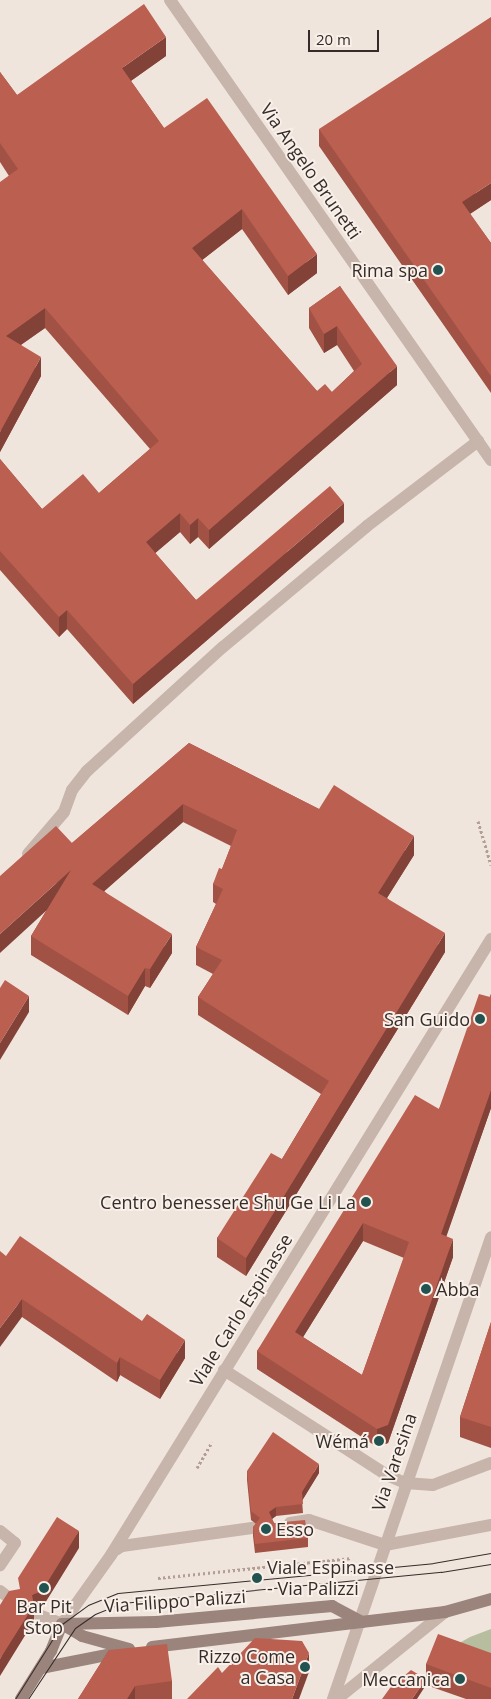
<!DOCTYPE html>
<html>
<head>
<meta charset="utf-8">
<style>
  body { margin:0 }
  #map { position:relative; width:491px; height:1699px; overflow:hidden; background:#f0e5dd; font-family:"Open Sans",sans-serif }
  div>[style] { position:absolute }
  .green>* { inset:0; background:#b6be9f }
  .path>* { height:3px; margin-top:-1.5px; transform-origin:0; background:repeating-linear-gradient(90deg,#b39e95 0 2.5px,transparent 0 5px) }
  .lane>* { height:12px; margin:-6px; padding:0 6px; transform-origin:6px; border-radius:6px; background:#c7b4aa }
  .street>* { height:12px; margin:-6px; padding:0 6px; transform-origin:6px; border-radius:6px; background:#c7b4aa }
  .secondary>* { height:12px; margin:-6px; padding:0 6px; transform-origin:6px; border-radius:6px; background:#9a847c }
  .tram>* { height:1px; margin:-0.5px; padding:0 0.5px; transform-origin:0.5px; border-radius:0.5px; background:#352c29 }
  .wall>* { inset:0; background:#a15245 }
  .shaded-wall>* { inset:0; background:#834238 }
  .building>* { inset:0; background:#bb5f50 }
  .dots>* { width:14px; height:14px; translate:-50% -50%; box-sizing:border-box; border:2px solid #f8f0e9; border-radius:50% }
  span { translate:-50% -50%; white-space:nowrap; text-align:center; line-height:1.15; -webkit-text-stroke:4px #f8f0e9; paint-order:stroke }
  .street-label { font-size:18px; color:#352c29 }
  .poi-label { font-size:18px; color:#352c29 }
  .right { translate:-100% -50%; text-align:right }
  .left { translate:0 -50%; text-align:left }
  .scale { position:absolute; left:308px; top:30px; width:71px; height:22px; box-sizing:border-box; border:2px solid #352c29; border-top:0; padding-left:6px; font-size:15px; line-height:18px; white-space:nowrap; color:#352c29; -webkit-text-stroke:4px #f8f0e9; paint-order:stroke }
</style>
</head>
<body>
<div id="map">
  <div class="green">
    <div style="clip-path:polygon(491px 1629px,491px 1660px,438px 1655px,470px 1637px)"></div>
  </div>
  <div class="path">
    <div style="left:478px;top:821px;width:46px;rotate:73.5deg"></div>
    <div style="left:197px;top:1468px;width:30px;rotate:-60deg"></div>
    <div style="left:158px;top:1578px;width:195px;rotate:-5.9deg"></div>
  </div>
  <div class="lane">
    <div style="left:28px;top:854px;width:55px;rotate:-49.4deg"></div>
    <div style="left:64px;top:812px;width:23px;rotate:-70deg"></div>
    <div style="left:72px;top:790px;width:24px;rotate:-52deg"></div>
    <div style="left:87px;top:771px;width:184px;rotate:-42.4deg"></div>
    <div style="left:223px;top:647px;width:188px;rotate:-40deg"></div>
    <div style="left:367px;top:526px;width:140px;rotate:-37.4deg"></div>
    <div style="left:405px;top:1483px;width:28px;rotate:4deg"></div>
    <div style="left:433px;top:1485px;width:62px;rotate:-20.8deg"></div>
    <div style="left:290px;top:1523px;width:19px;rotate:-9deg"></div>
    <div style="left:309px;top:1520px;width:80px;rotate:18.2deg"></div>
    <div style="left:385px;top:1545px;width:108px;rotate:-10.7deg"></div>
    <div style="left:0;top:1531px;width:19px;rotate:39deg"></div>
    <div style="left:15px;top:1543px;width:27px;rotate:124deg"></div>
    <div style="left:114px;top:1551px;width:9px;rotate:-32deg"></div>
    <div style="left:122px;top:1546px;width:131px;rotate:-7.9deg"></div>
    <div style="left:0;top:1591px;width:16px;rotate:38deg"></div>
    <div style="left:39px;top:1615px;width:25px;rotate:21deg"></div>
  </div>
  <div class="street">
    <div style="left:170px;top:0;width:561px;rotate:55.09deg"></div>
    <div style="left:224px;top:1370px;width:194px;rotate:32.8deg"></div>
    <div style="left:387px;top:1475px;width:20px;rotate:24deg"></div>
    <div style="left:62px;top:1624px;width:85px;rotate:-54.6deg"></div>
    <div style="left:111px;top:1555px;width:724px;rotate:-58.33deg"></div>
    <div style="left:333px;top:1699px;width:488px;rotate:-71.1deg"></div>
    <div style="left:337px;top:1699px;width:139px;rotate:-38.9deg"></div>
  </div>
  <div class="secondary">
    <div style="left:62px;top:1624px;width:94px;rotate:-1.2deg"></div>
    <div style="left:156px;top:1622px;width:177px;rotate:-5.2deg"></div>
    <div style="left:332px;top:1606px;width:34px;rotate:28deg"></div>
    <div style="left:64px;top:1625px;width:21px;rotate:31deg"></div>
    <div style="left:82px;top:1636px;width:49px;rotate:15.5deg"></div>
    <div style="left:152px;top:1647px;width:295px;rotate:-6.8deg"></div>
    <div style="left:445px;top:1612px;width:48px;rotate:-15.8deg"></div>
    <div style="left:41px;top:1668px;width:83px;rotate:-11.2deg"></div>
    <div style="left:21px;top:1699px;width:57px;rotate:-58deg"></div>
    <div style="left:51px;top:1651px;width:29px;rotate:-68deg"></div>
  </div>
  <div class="tram">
    <div style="left:15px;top:1699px;width:89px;rotate:-57.9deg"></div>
    <div style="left:62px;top:1624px;width:32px;rotate:-36deg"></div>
    <div style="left:88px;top:1605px;width:32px;rotate:-22deg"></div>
    <div style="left:118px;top:1593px;width:316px;rotate:-5.4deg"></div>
    <div style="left:433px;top:1563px;width:59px;rotate:-9.8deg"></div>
    <div style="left:28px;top:1699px;width:85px;rotate:-56.5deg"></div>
    <div style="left:75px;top:1628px;width:24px;rotate:-35deg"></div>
    <div style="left:95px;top:1614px;width:29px;rotate:-22deg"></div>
    <div style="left:122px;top:1603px;width:321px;rotate:-5.6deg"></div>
    <div style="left:441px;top:1572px;width:51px;rotate:-9.1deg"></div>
  </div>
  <div class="wall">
    <div style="clip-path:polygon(166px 56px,131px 81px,164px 128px,317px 273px,288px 295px,242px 229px,202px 260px,317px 391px,332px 392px,354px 371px,337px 345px,324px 353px,309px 328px,309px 308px,340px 286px,397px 385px,209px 549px,198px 537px,190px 544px,180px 532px,155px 553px,196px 600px,344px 522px,133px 704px,67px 629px,59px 637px,0 570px,0 459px,42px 509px,99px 493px,150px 449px,45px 328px,21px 345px,41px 376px,0 452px,9px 176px,0 162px,0 72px,17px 95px)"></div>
    <div style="clip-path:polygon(319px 129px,491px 200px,470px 214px,491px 243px,491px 393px,319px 146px)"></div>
    <div style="clip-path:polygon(189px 743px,319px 809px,414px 855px,387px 898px,445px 952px,246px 1276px,217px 1257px,217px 1238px,282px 1159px,321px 1094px,198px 1015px,198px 997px,213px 974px,196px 965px,196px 947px,216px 904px,213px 902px,213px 884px,222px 869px,231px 846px,183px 822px,104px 891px,172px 953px,150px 988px,145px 986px,128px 1015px,31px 955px,31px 936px,46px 911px,72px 843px)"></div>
    <div style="clip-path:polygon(evenodd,491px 994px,491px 1108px,446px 1236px,453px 1257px,388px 1443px,377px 1447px,257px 1369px,257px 1351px,439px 1109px,491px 994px,363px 1241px,404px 1258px,362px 1375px,303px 1337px,363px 1241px)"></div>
    <div style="clip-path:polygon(6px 1256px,185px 1358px,160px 1399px,120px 1375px,117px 1382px,22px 1317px)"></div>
    <div style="clip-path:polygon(491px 1322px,491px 1448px,460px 1437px,460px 1417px)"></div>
    <div style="clip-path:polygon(247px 1471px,319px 1473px,302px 1500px,303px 1513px,276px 1516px,272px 1519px,274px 1523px,308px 1538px,308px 1547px,255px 1553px,253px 1536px,253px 1527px,256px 1524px,251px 1520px,247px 1480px)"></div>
    <div style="clip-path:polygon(109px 1650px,172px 1681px,172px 1699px,78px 1699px)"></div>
    <div style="clip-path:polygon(491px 1653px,491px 1699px,466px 1699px,426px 1685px,426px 1664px)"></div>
  </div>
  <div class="shaded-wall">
    <div style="clip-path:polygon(166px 37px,166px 56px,122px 87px,122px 68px)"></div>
    <div style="clip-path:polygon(491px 183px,491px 200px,462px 219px,462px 202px)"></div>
    <div style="clip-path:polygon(242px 209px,242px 229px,192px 268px,192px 248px)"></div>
    <div style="clip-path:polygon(317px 254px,317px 273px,288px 295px,288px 276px)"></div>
    <div style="clip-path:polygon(45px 308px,45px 328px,6px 355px,6px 336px)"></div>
    <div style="clip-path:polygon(337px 326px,337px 345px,324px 353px,324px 334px)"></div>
    <div style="clip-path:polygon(41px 357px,41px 376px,0 452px,0 432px)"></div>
    <div style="clip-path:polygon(397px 366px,397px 385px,209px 549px,209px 530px)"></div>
    <div style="clip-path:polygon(344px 503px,344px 522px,133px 704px,133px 684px)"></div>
    <div style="clip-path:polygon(180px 513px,180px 532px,146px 561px,146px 542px)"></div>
    <div style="clip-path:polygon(198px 518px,198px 537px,190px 544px,190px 525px)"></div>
    <div style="clip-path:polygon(67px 610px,67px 629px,59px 637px,59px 617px)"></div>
    <div style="clip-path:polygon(183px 804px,183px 822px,92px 902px,92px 884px)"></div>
    <div style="clip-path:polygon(414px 836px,414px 855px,378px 912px,378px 893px)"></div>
    <div style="clip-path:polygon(71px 870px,71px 888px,0 953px,0 934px)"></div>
    <div style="clip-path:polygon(445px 933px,445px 952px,246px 1276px,246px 1258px)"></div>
    <div style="clip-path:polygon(172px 934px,172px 953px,150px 988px,150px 969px)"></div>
    <div style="clip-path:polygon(145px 968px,145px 986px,128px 1015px,128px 996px)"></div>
    <div style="clip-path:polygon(29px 996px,29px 1012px,0 1060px,0 1043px)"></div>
    <div style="clip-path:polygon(491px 1090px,491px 1108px,441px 1252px,441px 1234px)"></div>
    <div style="clip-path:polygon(363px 1223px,363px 1241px,295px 1350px,295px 1332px)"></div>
    <div style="clip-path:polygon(453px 1239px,453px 1257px,388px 1443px,377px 1447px,377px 1429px)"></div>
    <div style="clip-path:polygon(22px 1299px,22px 1317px,0 1347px,0 1328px)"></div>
    <div style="clip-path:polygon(185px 1340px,185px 1358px,160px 1399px,160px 1380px)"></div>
    <div style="clip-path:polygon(120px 1357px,120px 1375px,117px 1382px,117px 1363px)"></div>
    <div style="clip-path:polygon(319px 1464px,319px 1473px,302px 1501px,302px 1492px)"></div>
    <div style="clip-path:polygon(276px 1507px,276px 1516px,269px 1521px,269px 1512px)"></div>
    <div style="clip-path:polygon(79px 1531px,79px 1548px,42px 1608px,34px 1611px,34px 1621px,0 1676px,0 1659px,32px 1595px)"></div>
    <div style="clip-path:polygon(309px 1653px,309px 1672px,299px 1699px,292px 1699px)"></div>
    <div style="clip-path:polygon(426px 1679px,426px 1685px,417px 1699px,412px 1699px)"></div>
    <div style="clip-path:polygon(135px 1686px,135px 1699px,127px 1699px)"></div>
  </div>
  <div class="building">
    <div style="clip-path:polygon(144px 4px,166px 37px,122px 68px,164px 128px,207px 98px,317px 254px,288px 276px,242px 209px,192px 248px,317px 391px,325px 384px,332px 392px,362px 364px,337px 326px,324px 334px,309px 308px,340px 286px,397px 366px,209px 530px,198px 518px,190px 525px,180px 513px,146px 542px,196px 600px,330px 486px,344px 503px,133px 684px,67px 610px,59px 617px,0 551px,0 459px,42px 509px,83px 474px,99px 493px,159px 441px,45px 308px,6px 336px,41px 357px,0 432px,0 182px,18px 169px,0 143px,0 72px,17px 95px)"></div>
    <div style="clip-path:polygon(491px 17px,491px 183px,462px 202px,491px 243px,491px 376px,319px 129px)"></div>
    <div style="clip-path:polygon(189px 743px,319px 809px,334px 785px,414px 836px,378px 893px,445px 933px,246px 1258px,217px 1238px,271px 1153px,282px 1159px,329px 1081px,198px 997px,222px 960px,196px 947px,223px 889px,213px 884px,219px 868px,222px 869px,237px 830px,183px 804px,92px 884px,172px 934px,150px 969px,145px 968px,128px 996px,31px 936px,71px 870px,0 934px,0 876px,56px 826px,72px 843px)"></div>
    <div style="clip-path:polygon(5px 980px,29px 996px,0 1043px,0 988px)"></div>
    <div style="clip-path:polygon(evenodd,479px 994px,490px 997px,491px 994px,491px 1090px,441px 1234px,453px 1239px,388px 1425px,377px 1429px,257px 1351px,415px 1095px,439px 1109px,479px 994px,363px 1223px,409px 1242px,362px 1375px,295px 1332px,363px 1223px)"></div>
    <div style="clip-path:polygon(20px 1236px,142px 1321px,147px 1314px,185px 1340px,160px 1380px,120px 1357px,117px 1363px,22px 1299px,0 1328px,0 1251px,6px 1256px)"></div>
    <div style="clip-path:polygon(491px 1322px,491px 1427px,460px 1417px)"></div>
    <div style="clip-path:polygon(273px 1432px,319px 1464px,302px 1492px,303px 1504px,276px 1507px,269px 1512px,274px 1523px,305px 1520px,308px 1538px,255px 1544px,253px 1527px,260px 1518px,251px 1511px,247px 1471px)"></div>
    <div style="clip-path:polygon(57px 1517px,79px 1531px,42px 1591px,32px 1595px,34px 1605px,0 1659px,0 1605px,9px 1591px,20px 1589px,18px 1578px)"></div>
    <div style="clip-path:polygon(438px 1634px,491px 1653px,491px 1688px,426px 1664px)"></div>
    <div style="clip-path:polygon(255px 1638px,302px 1641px,309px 1653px,292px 1699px,187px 1699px,218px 1667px,222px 1673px)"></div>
    <div style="clip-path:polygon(167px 1644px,172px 1681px,135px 1686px,127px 1699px,78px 1699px,109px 1650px)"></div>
    <div style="clip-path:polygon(411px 1670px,426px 1679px,412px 1699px,382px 1699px,390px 1688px)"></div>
  </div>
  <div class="dots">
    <div style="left:438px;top:270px;background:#225351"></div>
    <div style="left:480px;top:1019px;background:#225351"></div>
    <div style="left:366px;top:1202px;background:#225351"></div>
    <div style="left:426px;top:1289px;background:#225351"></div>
    <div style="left:379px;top:1441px;background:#225351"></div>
    <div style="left:266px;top:1529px;background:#225351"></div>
    <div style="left:257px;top:1578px;background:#225351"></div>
    <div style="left:44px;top:1588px;background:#225351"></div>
    <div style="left:305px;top:1667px;background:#225351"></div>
    <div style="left:460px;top:1679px;background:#225351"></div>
  </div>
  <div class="street-label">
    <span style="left:311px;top:171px;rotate:55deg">Via Angelo Brunetti</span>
    <span style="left:241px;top:1310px;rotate:-58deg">Viale Carlo Espinasse</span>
    <span style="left:394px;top:1462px;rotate:-71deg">Via Varesina</span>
    <span style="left:175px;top:1601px;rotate:-4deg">Via Filippo Palizzi</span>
  </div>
  <div class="poi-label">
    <span class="right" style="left:428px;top:270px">Rima spa</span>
    <span class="right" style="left:470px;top:1019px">San Guido</span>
    <span class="right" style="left:356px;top:1202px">Centro benessere Shu Ge Li La</span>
    <span class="left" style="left:436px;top:1289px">Abba</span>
    <span class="right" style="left:369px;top:1441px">Wémá</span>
    <span class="left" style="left:276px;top:1529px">Esso</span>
    <span class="left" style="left:267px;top:1578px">Viale Espinasse<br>- Via Palizzi</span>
    <span style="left:44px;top:1617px">Bar Pit<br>Stop</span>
    <span class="right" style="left:295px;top:1667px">Rizzo Come<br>a Casa</span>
    <span class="right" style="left:450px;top:1679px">Meccanica</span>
  </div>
  <div class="scale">20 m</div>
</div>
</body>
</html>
